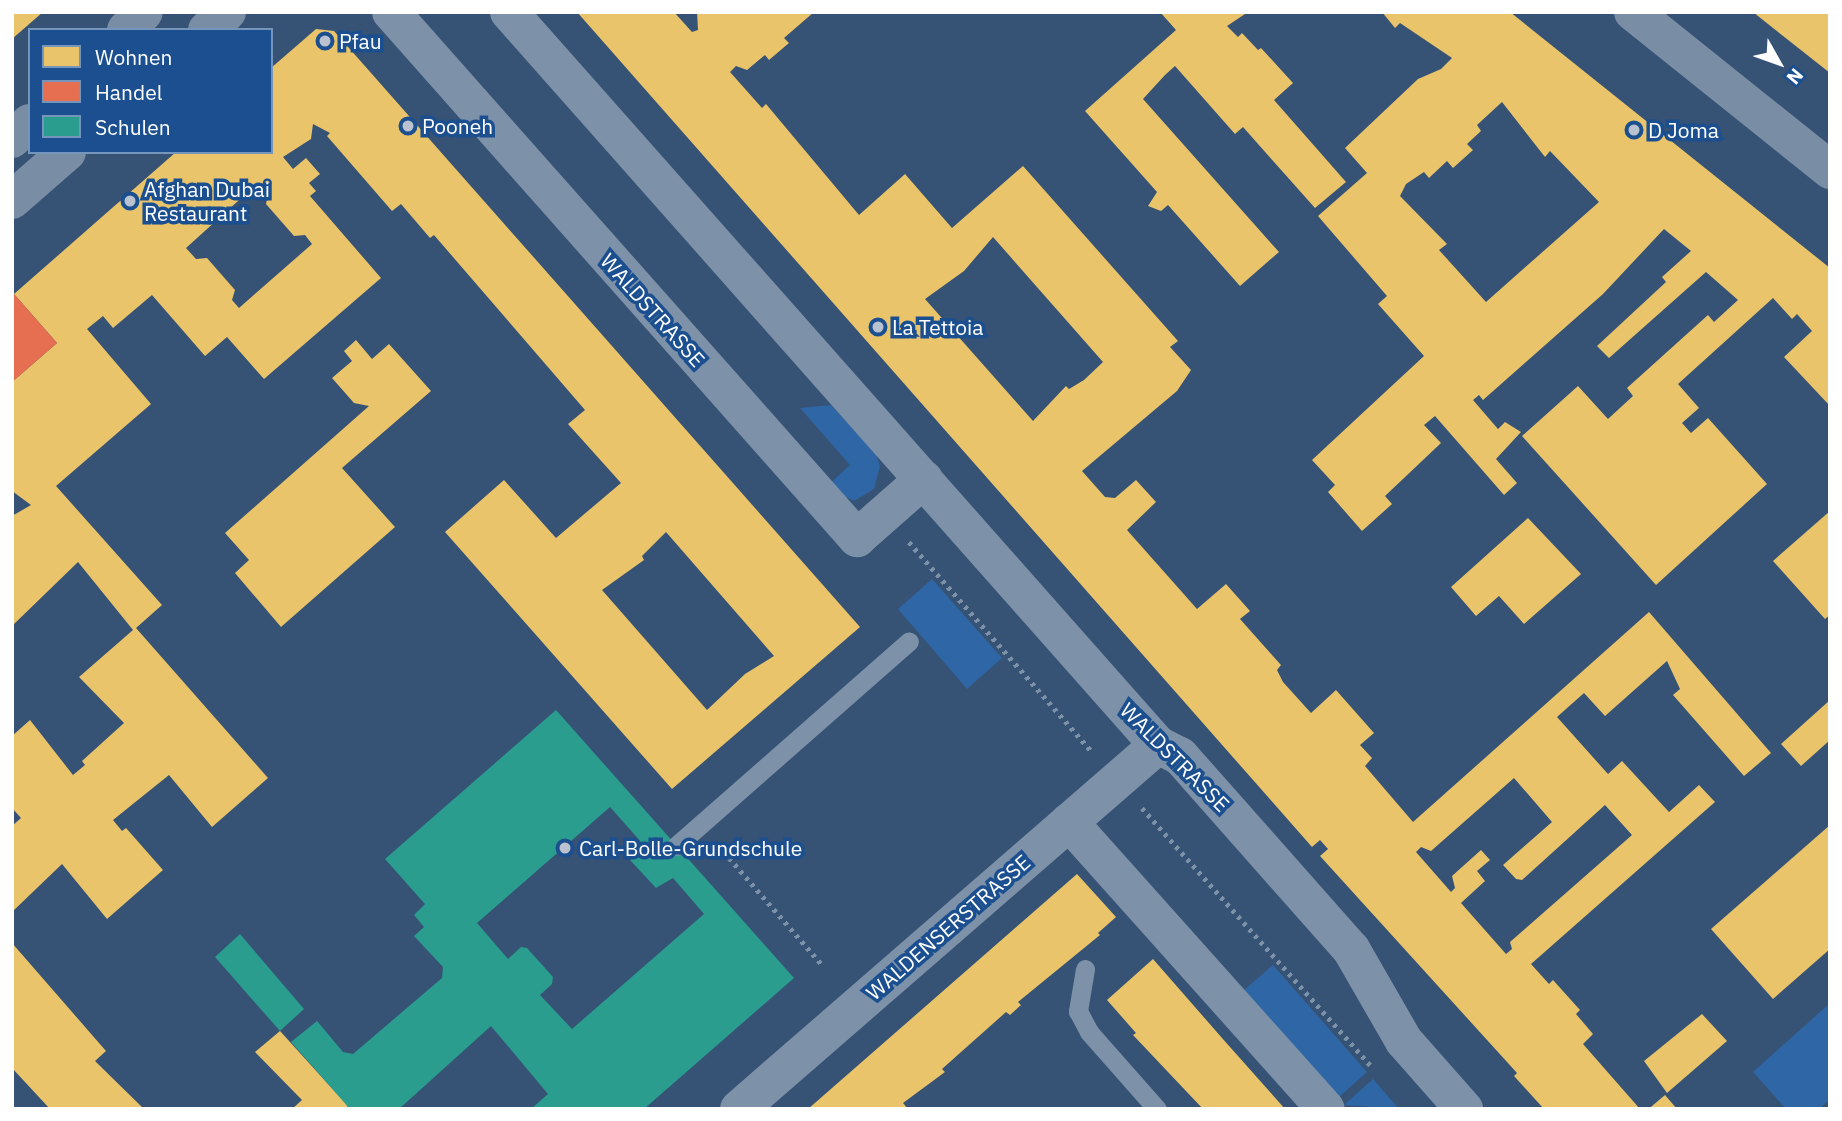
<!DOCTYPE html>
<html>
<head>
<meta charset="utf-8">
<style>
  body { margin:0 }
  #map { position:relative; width:1842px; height:1121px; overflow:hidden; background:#365274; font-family:"IBM Plex Sans",sans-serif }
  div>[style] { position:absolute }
  .green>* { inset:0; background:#2f66a5 }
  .homes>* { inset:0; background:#e9c46a }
  .shops>* { inset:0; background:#e76f51 }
  .schools>* { inset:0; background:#2a9d8f }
  .path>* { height:4.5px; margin-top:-2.25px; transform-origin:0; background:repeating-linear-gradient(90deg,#7d92a8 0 3.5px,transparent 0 8.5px) }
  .lane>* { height:19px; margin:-9.5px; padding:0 9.5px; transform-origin:9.5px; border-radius:9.5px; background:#7d92a8 }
  .street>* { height:38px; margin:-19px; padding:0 19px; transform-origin:19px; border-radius:19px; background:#7d92a8 }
  .secondary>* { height:38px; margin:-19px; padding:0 19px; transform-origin:19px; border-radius:19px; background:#798da4 }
  .dots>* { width:19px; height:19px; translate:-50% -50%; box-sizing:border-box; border:4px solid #1b4f8f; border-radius:50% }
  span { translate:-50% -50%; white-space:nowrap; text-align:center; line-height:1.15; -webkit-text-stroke:7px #1b4f8f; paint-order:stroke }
  .poi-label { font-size:21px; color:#fff }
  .left { translate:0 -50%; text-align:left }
  .street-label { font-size:21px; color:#fff }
  .frame { position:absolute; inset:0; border:14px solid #fff; pointer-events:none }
  .legend { position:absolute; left:28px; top:28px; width:245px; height:126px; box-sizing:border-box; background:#1b4f8f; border:2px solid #7695bc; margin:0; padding:9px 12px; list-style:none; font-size:21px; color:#fff }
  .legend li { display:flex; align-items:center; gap:14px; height:35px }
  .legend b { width:35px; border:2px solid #7695bc }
  .north { position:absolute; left:1744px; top:28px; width:70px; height:70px; -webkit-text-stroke:5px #1b4f8f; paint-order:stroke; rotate:130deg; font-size:19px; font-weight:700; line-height:28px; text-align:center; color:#fff }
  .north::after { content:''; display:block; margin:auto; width:24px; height:32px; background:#fff; clip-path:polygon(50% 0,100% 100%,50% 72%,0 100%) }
</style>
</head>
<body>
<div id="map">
  <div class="green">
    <div style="clip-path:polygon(831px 405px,876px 454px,880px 466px,874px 489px,854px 501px,826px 487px,850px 465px,800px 408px)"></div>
    <div style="clip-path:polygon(932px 579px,1002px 658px,967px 689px,898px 609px)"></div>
    <div style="clip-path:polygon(1273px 965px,1367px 1072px,1338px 1098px,1243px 991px)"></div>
    <div style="clip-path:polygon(1830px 1003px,1830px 1099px,1819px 1109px,1786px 1109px,1753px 1072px)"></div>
    <div style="clip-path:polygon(1373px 1079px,1399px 1109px,1344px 1105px)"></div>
  </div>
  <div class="homes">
    <div style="clip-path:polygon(12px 12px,43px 12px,12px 39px)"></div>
    <div style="clip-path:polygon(evenodd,577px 12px,674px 12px,692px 32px,698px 30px,697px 12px,814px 12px,784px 38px,789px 43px,769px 60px,765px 55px,747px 70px,736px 66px,730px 72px,762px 108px,766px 104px,859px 215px,905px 174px,952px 228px,1023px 166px,1178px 341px,1170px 347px,1191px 370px,1177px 391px,1082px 471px,1105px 497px,1115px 498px,1136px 480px,1156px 502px,1127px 530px,1197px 609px,1226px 584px,1250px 611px,1240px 619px,1281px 665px,1277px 670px,1283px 682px,1311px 713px,1336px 690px,1374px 733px,1360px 745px,1372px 758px,1365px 766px,1413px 822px,1649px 612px,1771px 753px,1744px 776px,1673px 695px,1680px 689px,1667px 661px,1605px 716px,1584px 693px,1557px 717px,1608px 774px,1622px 761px,1669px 812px,1699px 785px,1715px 802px,1531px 964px,1549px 984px,1553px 980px,1580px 1010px,1576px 1014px,1593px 1034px,1583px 1044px,1640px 1109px,1544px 1109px,1514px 1076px,1517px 1073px,1320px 856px,1328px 849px,1320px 840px,1312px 847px,577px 12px,993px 237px,1103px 362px,1084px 380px,1069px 389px,1066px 386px,1033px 421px,925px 299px,964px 271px,993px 237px,577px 12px,1514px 778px,1552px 822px,1503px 865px,1516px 879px,1522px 880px,1605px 805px,1632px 835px,1510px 942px,1512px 949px,1506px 954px,1461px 903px,1485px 881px,1477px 871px,1490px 860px,1481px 850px,1452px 876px,1455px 888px,1451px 892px,1416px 852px,1421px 847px,1431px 851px,1514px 778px)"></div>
    <div style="clip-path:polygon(1160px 12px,1248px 12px,1227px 26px,1238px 37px,1242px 33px,1258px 50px,1261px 48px,1293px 83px,1274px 100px,1346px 182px,1315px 208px,1243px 127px,1235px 134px,1175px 66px,1165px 75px,1143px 99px,1279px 252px,1240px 286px,1168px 205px,1161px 211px,1148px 206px,1157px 192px,1085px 111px,1176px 30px)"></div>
    <div style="clip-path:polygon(evenodd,1382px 12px,1510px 12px,1830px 268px,1830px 406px,1784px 357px,1812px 331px,1797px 314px,1792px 319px,1773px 298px,1678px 384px,1699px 408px,1682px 423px,1691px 433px,1708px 418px,1767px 484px,1656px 585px,1522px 436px,1578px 386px,1608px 419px,1633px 396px,1627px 388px,1708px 315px,1714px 322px,1738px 300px,1706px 272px,1609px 358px,1597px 346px,1666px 282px,1662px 277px,1691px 251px,1664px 229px,1603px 294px,1483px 400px,1479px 395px,1473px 400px,1498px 429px,1505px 422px,1521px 432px,1496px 459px,1517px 483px,1504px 495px,1435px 416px,1424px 425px,1441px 443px,1385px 496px,1392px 504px,1362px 531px,1328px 492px,1335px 485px,1312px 460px,1424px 356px,1378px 304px,1387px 296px,1318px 216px,1367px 173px,1345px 148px,1418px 79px,1441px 69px,1452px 58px,1400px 23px,1395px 28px,1382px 12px,1502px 102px,1545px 157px,1550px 151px,1599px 202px,1486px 302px,1439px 250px,1447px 244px,1400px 196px,1406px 184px,1424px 172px,1429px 178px,1447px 161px,1453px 168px,1473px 150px,1467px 144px,1481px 131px,1477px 125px,1502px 102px)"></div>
    <div style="clip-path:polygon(1753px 12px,1830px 12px,1830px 73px,1768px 24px)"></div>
    <div style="clip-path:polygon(evenodd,316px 29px,334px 31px,860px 627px,672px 789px,445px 532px,504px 480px,556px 538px,621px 483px,568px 424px,585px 410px,434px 235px,430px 238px,401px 204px,392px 211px,327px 136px,330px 133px,313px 124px,311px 139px,283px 157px,293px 169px,306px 158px,320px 174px,309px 183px,316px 191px,310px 196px,381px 278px,264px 379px,227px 337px,205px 356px,152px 295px,113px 328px,103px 316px,87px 329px,151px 404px,56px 486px,162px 605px,136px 628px,268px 778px,212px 827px,169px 775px,113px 820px,122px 831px,126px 828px,163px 870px,107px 919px,62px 864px,12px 912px,12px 826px,21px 818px,12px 808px,12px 736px,30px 720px,73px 775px,85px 765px,82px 761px,124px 723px,79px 677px,133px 630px,78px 562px,12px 626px,12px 516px,31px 505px,12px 491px,12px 382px,57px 343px,14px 294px,176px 152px,271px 152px,271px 68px,316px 29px,258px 183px,268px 194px,266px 204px,294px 236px,305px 235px,312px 244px,239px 308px,232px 300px,235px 290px,207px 258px,196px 259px,186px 248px,258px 183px,316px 29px,666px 532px,774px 656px,745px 674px,707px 710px,602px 590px,644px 560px,642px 556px,666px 532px)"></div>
    <div style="clip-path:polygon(356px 340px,372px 359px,389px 344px,431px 391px,342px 468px,395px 527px,281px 627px,235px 573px,249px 560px,225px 533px,369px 406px,354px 403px,332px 378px,352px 361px,344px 351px)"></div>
    <div style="clip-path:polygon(1830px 511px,1830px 615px,1825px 619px,1773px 561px)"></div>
    <div style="clip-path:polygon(1528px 518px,1581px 574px,1524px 624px,1499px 596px,1476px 616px,1451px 587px)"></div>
    <div style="clip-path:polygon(1830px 700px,1830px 740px,1801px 766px,1781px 744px)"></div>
    <div style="clip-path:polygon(1830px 825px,1830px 949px,1773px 999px,1711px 929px)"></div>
    <div style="clip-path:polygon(1077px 874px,1116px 917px,1098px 933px,1100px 935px,1018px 1002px,1021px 1005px,1010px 1015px,1006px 1012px,942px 1069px,945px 1072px,903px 1103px,908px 1109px,808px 1109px)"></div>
    <div style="clip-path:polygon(12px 943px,106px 1051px,95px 1061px,144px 1109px,50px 1109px,12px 1068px)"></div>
    <div style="clip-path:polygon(1153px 959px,1222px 1038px,1285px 1109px,1203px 1109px,1133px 1035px,1136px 1033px,1107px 1000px)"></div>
    <div style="clip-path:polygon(1702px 1014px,1727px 1041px,1667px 1093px,1644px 1061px)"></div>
    <div style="clip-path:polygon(280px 1031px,348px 1106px,345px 1109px,292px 1109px,302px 1100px,255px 1052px)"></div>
    <div style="clip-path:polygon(1665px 1095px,1677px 1109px,1649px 1109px,1652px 1106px)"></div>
  </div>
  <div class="shops">
    <div style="clip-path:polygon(14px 294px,57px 343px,12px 382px,12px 296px)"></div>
  </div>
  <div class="schools">
    <div style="clip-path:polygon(evenodd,556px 710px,794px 978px,644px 1109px,531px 1109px,548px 1094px,491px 1026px,399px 1109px,350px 1109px,291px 1042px,317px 1021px,343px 1052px,353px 1054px,442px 978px,443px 967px,414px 936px,424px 927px,414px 915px,425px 904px,385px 859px,556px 710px,610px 807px,642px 843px,630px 860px,656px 888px,673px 878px,704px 914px,572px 1029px,540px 995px,552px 984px,553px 977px,527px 948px,521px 947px,508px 959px,477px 923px,610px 807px)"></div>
    <div style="clip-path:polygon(240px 934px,304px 1009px,280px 1031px,215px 957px)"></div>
  </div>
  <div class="path">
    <div style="left:909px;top:542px;width:279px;rotate:48.9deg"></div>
    <div style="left:1142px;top:808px;width:345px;rotate:48.4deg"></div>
    <div style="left:718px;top:845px;width:160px;rotate:49deg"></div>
  </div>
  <div class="lane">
    <div style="left:676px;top:846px;width:310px;rotate:-41.3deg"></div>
    <div style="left:1085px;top:969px;width:43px;rotate:99.5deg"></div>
    <div style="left:1078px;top:1011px;width:24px;rotate:62deg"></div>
    <div style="left:1089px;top:1032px;width:103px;rotate:48.6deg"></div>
  </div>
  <div class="street">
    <div style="left:391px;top:12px;width:703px;rotate:48.46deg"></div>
    <div style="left:857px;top:538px;width:89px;rotate:-41.4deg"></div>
    <div style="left:509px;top:12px;width:979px;rotate:48.48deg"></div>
    <div style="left:1158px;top:745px;width:25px;rotate:27deg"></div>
    <div style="left:1180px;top:756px;width:258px;rotate:48.5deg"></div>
    <div style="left:1351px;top:949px;width:106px;rotate:60.1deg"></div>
    <div style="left:1404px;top:1041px;width:91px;rotate:48.6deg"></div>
    <div style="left:1069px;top:822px;width:385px;rotate:48.2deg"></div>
    <div style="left:739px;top:1109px;width:555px;rotate:-40.98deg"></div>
  </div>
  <div class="secondary">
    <div style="left:1633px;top:12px;width:253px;rotate:38.7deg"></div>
    <div style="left:126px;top:30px;width:25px;rotate:-45deg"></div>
    <div style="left:207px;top:30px;width:27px;rotate:-42deg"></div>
    <div style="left:12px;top:139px;width:24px;rotate:-42deg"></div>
    <div style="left:12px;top:200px;width:73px;rotate:-41.1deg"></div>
  </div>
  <div class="dots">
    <div style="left:325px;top:41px;background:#b9c2ce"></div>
    <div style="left:408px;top:126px;background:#b9c2ce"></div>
    <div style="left:1634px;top:130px;background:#b9c2ce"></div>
    <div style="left:130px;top:201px;background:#b9c2ce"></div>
    <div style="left:878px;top:327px;background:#b9c2ce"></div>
    <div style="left:565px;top:848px;background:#b9c2ce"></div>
  </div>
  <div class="poi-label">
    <span class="left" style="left:339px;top:41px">Pfau</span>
    <span class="left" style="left:422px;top:126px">Pooneh</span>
    <span class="left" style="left:1648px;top:130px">D Joma</span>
    <span class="left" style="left:144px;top:201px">Afghan Dubai<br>Restaurant</span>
    <span class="left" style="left:892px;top:327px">La Tettoia</span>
    <span class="left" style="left:579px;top:848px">Carl-Bolle-Grundschule</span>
  </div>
  <div class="street-label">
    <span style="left:653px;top:310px;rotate:48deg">WALDSTRASSE</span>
    <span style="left:1175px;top:757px;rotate:45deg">WALDSTRASSE</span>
    <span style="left:948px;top:927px;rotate:-41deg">WALDENSERSTRASSE</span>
  </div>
  <div class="frame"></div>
  <ul class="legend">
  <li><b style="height:19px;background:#e9c46a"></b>Wohnen</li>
  <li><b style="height:19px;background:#e76f51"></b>Handel</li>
  <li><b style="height:19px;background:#2a9d8f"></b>Schulen</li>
  </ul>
  <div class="north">N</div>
</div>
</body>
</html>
